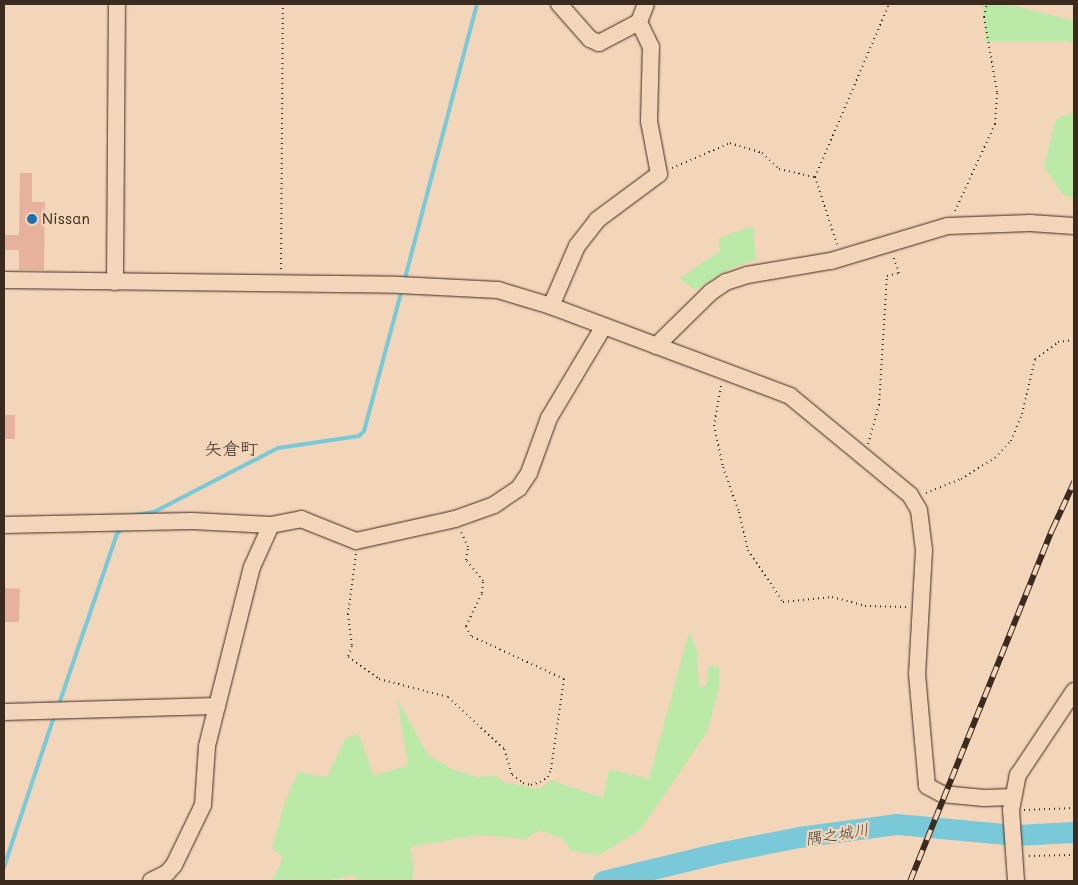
<!DOCTYPE html>
<html>
<head>
<meta charset="utf-8">
<style>
  body { margin:0 }
  #map { position:relative; width:1078px; height:885px; overflow:hidden; background:#f3d5b9; font-family:Mali,"Klee One",sans-serif }
  div>[style] { position:absolute }
  .green>* { inset:0; background:#bbe9a7 }
  .stream>* { height:4px; margin:-2px; padding:0 2px; transform-origin:2px; border-radius:2px; background:#7ac9d8 }
  .river>* { height:21px; margin:-10.5px; padding:0 10.5px; transform-origin:10.5px; border-radius:10.5px; background:#7ac9d8 }
  .building>* { inset:0; background:#e6b29e }
  .path>* { height:2px; margin-top:-1px; transform-origin:0; background:repeating-linear-gradient(90deg,#3b2a1e 0 1px,transparent 0 5px) }
  .roads { filter:drop-shadow(0 0 1px #3b2a1e) drop-shadow(0 0 1px #3b2a1e) }
  .minor>* { height:16px; margin:-8px; padding:0 8px; transform-origin:8px; border-radius:8px; background:#f3d5b9 }
  .rail>* { height:5.5px; margin-top:-2.75px; transform-origin:0; background:repeating-linear-gradient(90deg,#f3d5b9 0 11px,#3b2a1e 0 22px); box-sizing:border-box; border-block:1px solid #3b2a1e }
  .dots>* { width:14px; height:14px; translate:-50% -50%; box-sizing:border-box; border:2px solid #f3d5b9; border-radius:50% }
  span { translate:-50% -50%; white-space:nowrap; text-align:center; line-height:1.15; -webkit-text-stroke:4.5px #f3d5b9; paint-order:stroke }
  .poi-label { font-size:15px; color:#3b2a1e }
  .left { translate:0 -50%; text-align:left }
  .water-label { font-size:16px; color:#44423a; font-style:italic }
  .quarter-label { font-size:18px; color:#3b2a1e }
  .frame { position:absolute; inset:0; border:5px solid #3b2a1e; pointer-events:none }
</style>
</head>
<body>
<div id="map">
  <div class="green">
    <div style="clip-path:polygon(983px 4px,1006px 4px,1074px 21px,1074px 43px,1066px 41px,986px 41px)"></div>
    <div style="clip-path:polygon(1074px 112px,1074px 199px,1062px 194px,1044px 166px,1056px 119px)"></div>
    <div style="clip-path:polygon(753px 226px,756px 259px,727px 270px,695px 290px,680px 278px,720px 251px,719px 238px)"></div>
    <div style="clip-path:polygon(689px 632px,697px 651px,699px 687px,706px 686px,709px 665px,719px 667px,719px 688px,707px 732px,640px 830px,599px 855px,571px 851px,564px 840px,540px 830px,525px 839px,478px 835px,410px 847px,414px 868px,412px 881px,357px 881px,355px 875px,326px 881px,272px 881px,283px 858px,272px 848px,285px 802px,298px 772px,327px 777px,345px 739px,358px 733px,374px 776px,408px 765px,397px 699px,428px 755px,454px 770px,477px 777px,495px 776px,504px 782px,539px 789px,551px 780px,603px 798px,609px 769px,649px 779px)"></div>
  </div>
  <div class="stream">
    <div style="left:404px;top:282px;width:287px;rotate:-75.3deg"></div>
    <div style="left:135px;top:515px;width:19px;rotate:-9deg"></div>
    <div style="left:154px;top:512px;width:140px;rotate:-27.3deg"></div>
    <div style="left:278px;top:448px;width:82px;rotate:-8.4deg"></div>
    <div style="left:359px;top:436px;width:7px;rotate:-45deg"></div>
    <div style="left:364px;top:431px;width:147px;rotate:-75deg"></div>
    <div style="left:58px;top:707px;width:183px;rotate:-71.2deg"></div>
    <div style="left:117px;top:534px;width:8px;rotate:-50deg"></div>
    <div style="left:4px;top:867px;width:161px;rotate:-71.6deg"></div>
  </div>
  <div class="river">
    <div style="left:603px;top:881px;width:123px;rotate:-13.6deg"></div>
    <div style="left:723px;top:852px;width:77px;rotate:-11.2deg"></div>
    <div style="left:799px;top:837px;width:99px;rotate:-7.6deg"></div>
    <div style="left:897px;top:824px;width:120px;rotate:5.3deg"></div>
    <div style="left:1016px;top:835px;width:58px;rotate:-3deg"></div>
  </div>
  <div class="building">
    <div style="clip-path:polygon(20px 173px,32px 173px,32px 202px,45px 202px,44px 270px,19px 270px,19px 250px,4px 250px,4px 235px,19px 235px)"></div>
    <div style="clip-path:polygon(4px 415px,15px 415px,15px 439px,4px 439px)"></div>
    <div style="clip-path:polygon(4px 588px,20px 589px,19px 622px,4px 622px)"></div>
  </div>
  <div class="path">
    <div style="left:672px;top:168px;width:63px;rotate:-23.3deg"></div>
    <div style="left:730px;top:143px;width:34px;rotate:17deg"></div>
    <div style="left:762px;top:153px;width:23px;rotate:43deg"></div>
    <div style="left:779px;top:169px;width:37px;rotate:13deg"></div>
    <div style="left:815px;top:177px;width:71px;rotate:71.8deg"></div>
    <div style="left:815px;top:177px;width:188px;rotate:-66.8deg"></div>
    <div style="left:955px;top:211px;width:96px;rotate:-65.3deg"></div>
    <div style="left:995px;top:124px;width:32px;rotate:-86deg"></div>
    <div style="left:997px;top:92px;width:76px;rotate:-99.8deg"></div>
    <div style="left:984px;top:17px;width:13px;rotate:-77deg"></div>
    <div style="left:281px;top:269px;width:265px;rotate:-89.6deg"></div>
    <div style="left:721px;top:386px;width:40px;rotate:100deg"></div>
    <div style="left:714px;top:425px;width:43px;rotate:77.9deg"></div>
    <div style="left:723px;top:467px;width:48px;rotate:70.4deg"></div>
    <div style="left:739px;top:512px;width:39px;rotate:77deg"></div>
    <div style="left:748px;top:550px;width:63px;rotate:56.1deg"></div>
    <div style="left:783px;top:602px;width:49px;rotate:-5.8deg"></div>
    <div style="left:832px;top:597px;width:34px;rotate:15deg"></div>
    <div style="left:865px;top:606px;width:42px;rotate:1.4deg"></div>
    <div style="left:868px;top:444px;width:41px;rotate:-74.2deg"></div>
    <div style="left:879px;top:405px;width:129px;rotate:-86.5deg"></div>
    <div style="left:887px;top:276px;width:12px;rotate:-14deg"></div>
    <div style="left:899px;top:273px;width:18px;rotate:-109deg"></div>
    <div style="left:926px;top:493px;width:38px;rotate:-22deg"></div>
    <div style="left:961px;top:479px;width:40px;rotate:-32deg"></div>
    <div style="left:995px;top:458px;width:23px;rotate:-47deg"></div>
    <div style="left:1011px;top:441px;width:29px;rotate:-68deg"></div>
    <div style="left:1022px;top:414px;width:57px;rotate:-76.7deg"></div>
    <div style="left:1035px;top:359px;width:29px;rotate:-36deg"></div>
    <div style="left:1058px;top:342px;width:16px;rotate:-7deg"></div>
    <div style="left:356px;top:554px;width:61px;rotate:97.6deg"></div>
    <div style="left:348px;top:614px;width:32px;rotate:83deg"></div>
    <div style="left:352px;top:646px;width:12px;rotate:110deg"></div>
    <div style="left:348px;top:657px;width:38px;rotate:35deg"></div>
    <div style="left:379px;top:679px;width:71px;rotate:14.6deg"></div>
    <div style="left:448px;top:697px;width:76px;rotate:42.9deg"></div>
    <div style="left:504px;top:749px;width:27px;rotate:73deg"></div>
    <div style="left:512px;top:775px;width:14px;rotate:36deg"></div>
    <div style="left:523px;top:783px;width:8px;rotate:14deg"></div>
    <div style="left:531px;top:785px;width:9px;rotate:-18deg"></div>
    <div style="left:540px;top:782px;width:9px;rotate:-32deg"></div>
    <div style="left:548px;top:777px;width:9px;rotate:-69deg"></div>
    <div style="left:551px;top:769px;width:91px;rotate:-81.8deg"></div>
    <div style="left:564px;top:679px;width:102px;rotate:-155.2deg"></div>
    <div style="left:471px;top:636px;width:11px;rotate:-117deg"></div>
    <div style="left:466px;top:626px;width:37px;rotate:-64deg"></div>
    <div style="left:482px;top:593px;width:12px;rotate:-85deg"></div>
    <div style="left:483px;top:581px;width:27px;rotate:-129deg"></div>
    <div style="left:466px;top:560px;width:13px;rotate:-81deg"></div>
    <div style="left:468px;top:547px;width:17px;rotate:-115deg"></div>
    <div style="left:1024px;top:810px;width:50px;rotate:-2.3deg"></div>
    <div style="left:1029px;top:856px;width:45px;rotate:-1.3deg"></div>
  </div>
  <div class="roads">
    <div class="minor">
      <div style="left:559px;top:4px;width:47px;rotate:48.5deg"></div>
      <div style="left:590px;top:39px;width:10px;rotate:24deg"></div>
      <div style="left:599px;top:43px;width:45px;rotate:-27.7deg"></div>
      <div style="left:639px;top:22px;width:19px;rotate:-69deg"></div>
      <div style="left:4px;top:280px;width:395px;rotate:0.7deg"></div>
      <div style="left:399px;top:285px;width:99px;rotate:2.9deg"></div>
      <div style="left:498px;top:290px;width:55px;rotate:16.8deg"></div>
      <div style="left:551px;top:306px;width:255px;rotate:20.6deg"></div>
      <div style="left:790px;top:396px;width:156px;rotate:39.5deg"></div>
      <div style="left:910px;top:495px;width:17px;rotate:59deg"></div>
      <div style="left:919px;top:510px;width:40px;rotate:82.9deg"></div>
      <div style="left:924px;top:550px;width:124px;rotate:93.2deg"></div>
      <div style="left:917px;top:674px;width:112px;rotate:84.9deg"></div>
      <div style="left:927px;top:786px;width:17px;rotate:28deg"></div>
      <div style="left:942px;top:794px;width:42px;rotate:5.4deg"></div>
      <div style="left:984px;top:798px;width:29px;rotate:-2deg"></div>
      <div style="left:115px;top:282px;width:278px;rotate:-89.6deg"></div>
      <div style="left:551px;top:306px;width:65px;rotate:-66.6deg"></div>
      <div style="left:577px;top:246px;width:33px;rotate:-52deg"></div>
      <div style="left:597px;top:220px;width:77px;rotate:-36.6deg"></div>
      <div style="left:659px;top:174px;width:54px;rotate:-100.7deg"></div>
      <div style="left:649px;top:121px;width:74px;rotate:-88.5deg"></div>
      <div style="left:651px;top:47px;width:28px;rotate:-116deg"></div>
      <div style="left:656px;top:346px;width:77px;rotate:-44.5deg"></div>
      <div style="left:711px;top:292px;width:18px;rotate:-34deg"></div>
      <div style="left:726px;top:282px;width:22px;rotate:-18deg"></div>
      <div style="left:747px;top:275px;width:85px;rotate:-9.5deg"></div>
      <div style="left:831px;top:261px;width:122px;rotate:-16.7deg"></div>
      <div style="left:948px;top:226px;width:82px;rotate:-2.1deg"></div>
      <div style="left:1030px;top:223px;width:44px;rotate:3.9deg"></div>
      <div style="left:4px;top:525px;width:188px;rotate:-1.2deg"></div>
      <div style="left:192px;top:521px;width:79px;rotate:2.9deg"></div>
      <div style="left:271px;top:525px;width:31px;rotate:-11deg"></div>
      <div style="left:301px;top:519px;width:59px;rotate:21.8deg"></div>
      <div style="left:356px;top:541px;width:101px;rotate:-12.5deg"></div>
      <div style="left:455px;top:519px;width:41px;rotate:-19.7deg"></div>
      <div style="left:494px;top:505px;width:30px;rotate:-34deg"></div>
      <div style="left:519px;top:488px;width:18px;rotate:-56deg"></div>
      <div style="left:529px;top:473px;width:59px;rotate:-70deg"></div>
      <div style="left:549px;top:418px;width:107px;rotate:-59.1deg"></div>
      <div style="left:4px;top:712px;width:213px;rotate:-1.6deg"></div>
      <div style="left:151px;top:881px;width:18px;rotate:-27deg"></div>
      <div style="left:167px;top:873px;width:11px;rotate:-49deg"></div>
      <div style="left:174px;top:865px;width:67px;rotate:-64.2deg"></div>
      <div style="left:203px;top:805px;width:59px;rotate:-86.1deg"></div>
      <div style="left:207px;top:746px;width:41px;rotate:-76deg"></div>
      <div style="left:217px;top:706px;width:143px;rotate:-75.9deg"></div>
      <div style="left:252px;top:567px;width:46px;rotate:-65.7deg"></div>
      <div style="left:1016px;top:881px;width:71px;rotate:-94deg"></div>
      <div style="left:1011px;top:810px;width:36px;rotate:-79deg"></div>
      <div style="left:1018px;top:775px;width:101px;rotate:-56.3deg"></div>
    </div>
  </div>
  <div class="rail">
    <div style="left:910px;top:881px;width:379px;rotate:-68deg"></div>
    <div style="left:1052px;top:530px;width:53px;rotate:-65.4deg"></div>
  </div>
  <div class="dots">
    <div style="left:32px;top:219px;background:#1f6fb2"></div>
  </div>
  <div class="poi-label">
    <span class="left" style="left:42px;top:219px">Nissan</span>
  </div>
  <div class="water-label">
    <span style="left:837px;top:834px;rotate:-9deg">隅之城川</span>
  </div>
  <div class="quarter-label">
    <span style="left:231px;top:448px">矢倉町</span>
  </div>
  <div class="frame"></div>
</div>
</body>
</html>
